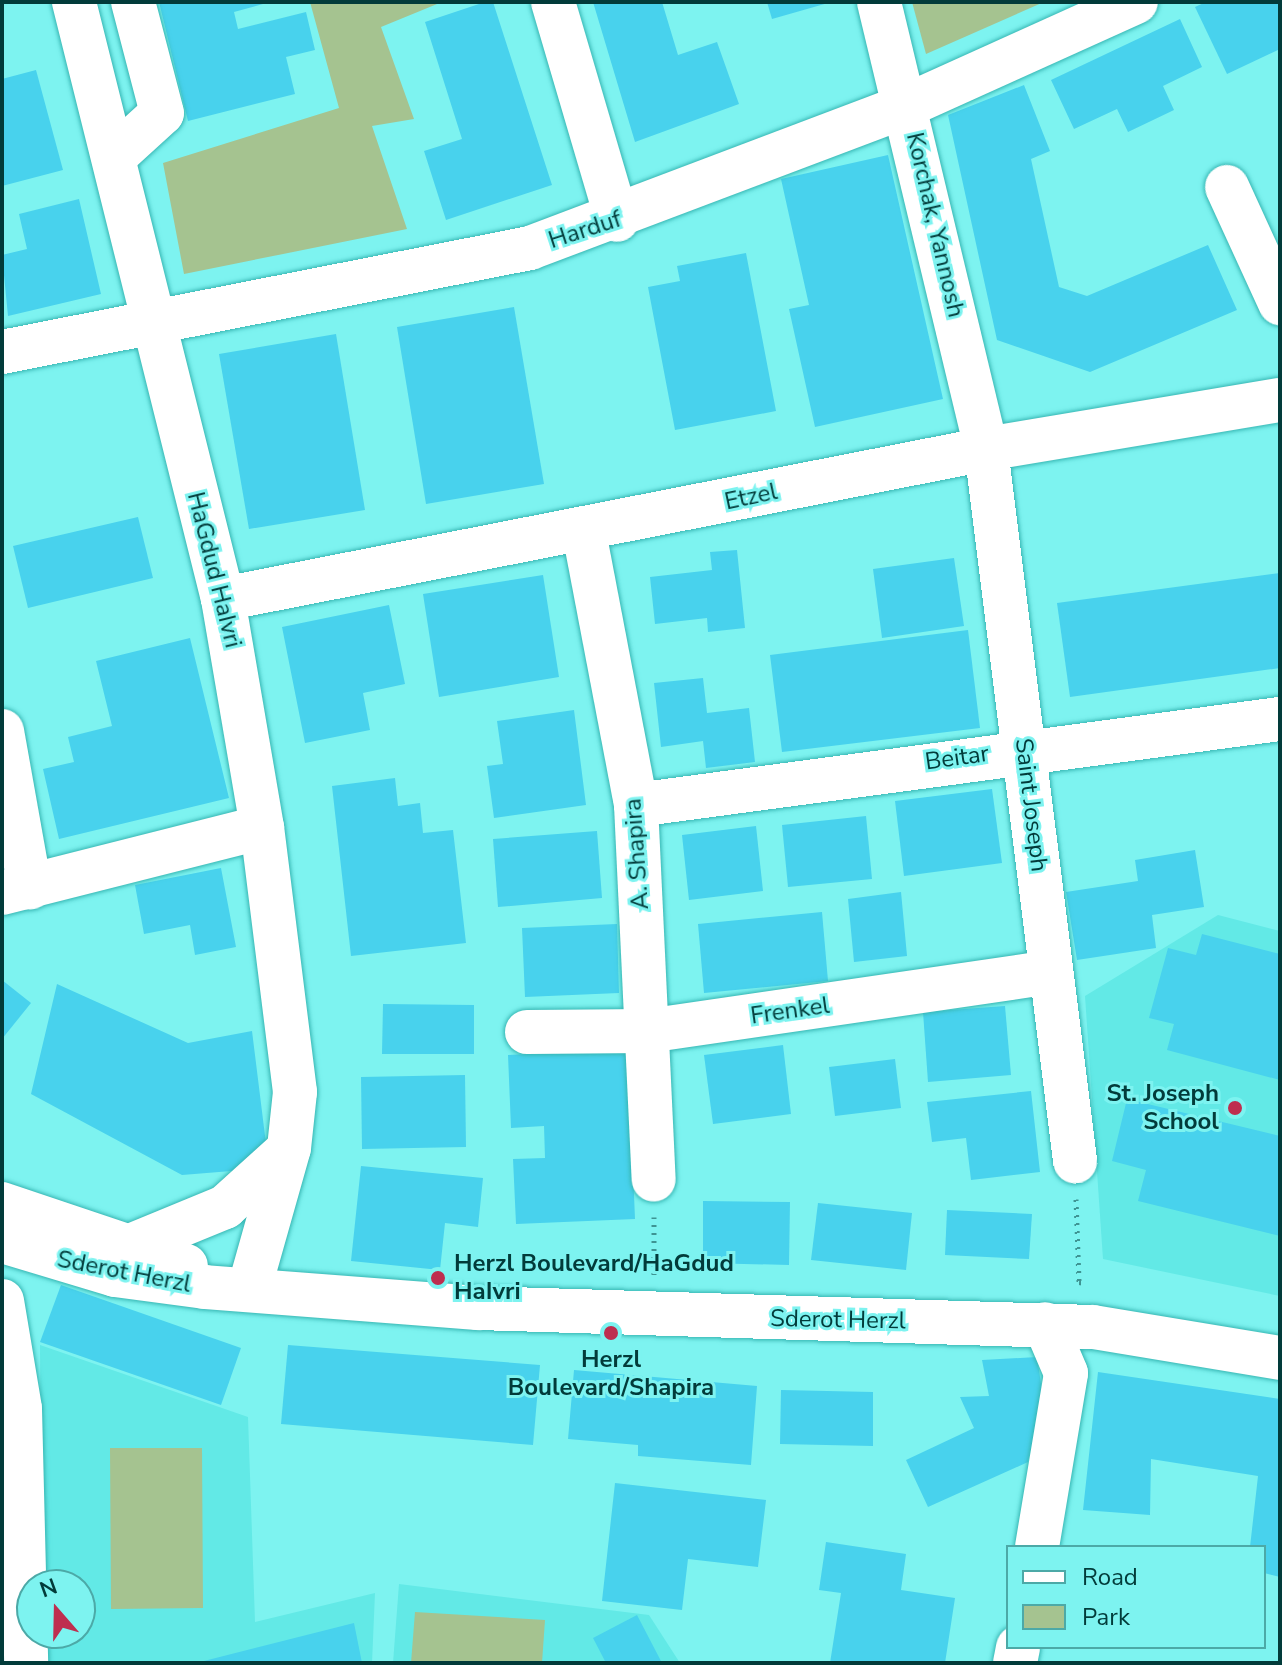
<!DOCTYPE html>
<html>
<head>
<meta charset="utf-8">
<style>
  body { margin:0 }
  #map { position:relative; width:1282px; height:1665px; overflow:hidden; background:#7df3f0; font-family:"Nunito Sans",sans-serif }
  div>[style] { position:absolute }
  .built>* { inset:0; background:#62e9e6 }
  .green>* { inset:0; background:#a5c390 }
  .building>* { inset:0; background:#48d2ed }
  .path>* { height:5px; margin-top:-2.5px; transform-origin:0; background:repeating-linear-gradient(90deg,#3e9493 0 2px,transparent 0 8px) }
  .roads { filter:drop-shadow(0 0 2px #37b6b3) drop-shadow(0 0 2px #37b6b3) }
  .minor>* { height:44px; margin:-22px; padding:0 22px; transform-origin:22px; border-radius:22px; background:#fff }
  .dots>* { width:22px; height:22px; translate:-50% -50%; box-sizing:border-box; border:4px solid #7df3f0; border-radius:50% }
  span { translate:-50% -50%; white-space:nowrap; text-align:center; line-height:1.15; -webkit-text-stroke:6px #7df3f0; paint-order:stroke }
  .street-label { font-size:24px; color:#023b3a }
  .poi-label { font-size:24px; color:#023b3a; font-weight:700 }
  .right { translate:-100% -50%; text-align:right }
  .left { translate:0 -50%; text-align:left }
  .frame { position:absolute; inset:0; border:4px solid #023b3a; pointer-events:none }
  .legend { position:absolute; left:1006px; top:1545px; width:260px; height:104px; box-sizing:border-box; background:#7df3f0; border:2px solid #4ca9a7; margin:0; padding:10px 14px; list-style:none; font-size:24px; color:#023b3a }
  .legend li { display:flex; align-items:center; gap:16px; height:40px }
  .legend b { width:40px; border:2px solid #4ca9a7 }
  .north { position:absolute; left:16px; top:1569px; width:80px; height:80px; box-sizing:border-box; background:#7df3f0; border:2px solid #4ca9a7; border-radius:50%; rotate:340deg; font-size:22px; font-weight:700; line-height:32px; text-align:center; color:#023b3a }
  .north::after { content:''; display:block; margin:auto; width:28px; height:36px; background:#be2e4f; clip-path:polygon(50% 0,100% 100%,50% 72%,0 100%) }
</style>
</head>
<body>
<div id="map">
  <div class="built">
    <div style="clip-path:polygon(1218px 915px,1280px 931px,1280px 1296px,1103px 1259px,1085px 996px)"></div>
    <div style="clip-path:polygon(40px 1345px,248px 1417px,255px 1622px,375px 1593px,372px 1663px,42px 1663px,42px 1633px,80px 1633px,80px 1585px,42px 1585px)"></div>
    <div style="clip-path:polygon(399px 1584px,649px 1615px,680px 1663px,393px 1663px)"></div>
  </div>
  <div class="green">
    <div style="clip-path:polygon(310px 2px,442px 2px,381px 27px,414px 119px,372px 126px,407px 229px,184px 274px,163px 163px,339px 108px)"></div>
    <div style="clip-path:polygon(912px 2px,1044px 2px,926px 54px)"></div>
    <div style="clip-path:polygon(110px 1448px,202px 1448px,203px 1608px,111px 1609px)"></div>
    <div style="clip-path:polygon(415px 1612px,545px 1620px,542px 1663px,411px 1663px)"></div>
  </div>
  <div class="building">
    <div style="clip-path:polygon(159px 2px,270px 2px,234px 12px,238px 29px,306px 12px,315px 50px,286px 57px,295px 94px,188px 121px)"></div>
    <div style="clip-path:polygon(485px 2px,493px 2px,552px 185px,446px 220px,424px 151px,462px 139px,425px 22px)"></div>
    <div style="clip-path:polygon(593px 2px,662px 2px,678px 55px,717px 42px,739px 104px,635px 142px)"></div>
    <div style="clip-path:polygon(767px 2px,828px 2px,828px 3px,772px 19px)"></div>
    <div style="clip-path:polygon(1206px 2px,1280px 2px,1280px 49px,1227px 74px,1195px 7px)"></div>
    <div style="clip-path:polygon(1180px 19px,1202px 67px,1163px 86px,1174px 110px,1128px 132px,1117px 109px,1074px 129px,1051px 80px)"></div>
    <div style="clip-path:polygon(36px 70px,63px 170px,2px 186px,2px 79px)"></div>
    <div style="clip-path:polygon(1024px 85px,1050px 151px,1031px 159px,1059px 287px,1087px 296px,1208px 245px,1237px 310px,1090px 372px,997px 340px,948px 115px)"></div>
    <div style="clip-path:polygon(888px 155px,943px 399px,815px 427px,789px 309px,809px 305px,781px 179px)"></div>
    <div style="clip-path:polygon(79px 199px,101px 294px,8px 316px,2px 255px,27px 249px,19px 214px)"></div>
    <div style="clip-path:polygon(746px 253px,776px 411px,675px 430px,648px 287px,680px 281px,677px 266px)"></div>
    <div style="clip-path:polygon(514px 307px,544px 484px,426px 504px,397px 327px)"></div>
    <div style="clip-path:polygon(336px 334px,365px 510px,249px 529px,219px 354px)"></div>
    <div style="clip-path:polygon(138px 517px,153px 578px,28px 608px,13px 546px)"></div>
    <div style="clip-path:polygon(737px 550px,745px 628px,708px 632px,707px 618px,655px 624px,650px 577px,712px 570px,710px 552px)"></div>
    <div style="clip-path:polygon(954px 558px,964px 626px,882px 638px,873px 569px)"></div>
    <div style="clip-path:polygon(1280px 573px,1280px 668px,1070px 697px,1057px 603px)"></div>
    <div style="clip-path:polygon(543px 575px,559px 677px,439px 697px,423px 594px)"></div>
    <div style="clip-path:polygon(389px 605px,405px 684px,363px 693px,370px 730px,305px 743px,282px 627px)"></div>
    <div style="clip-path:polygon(968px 630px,980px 728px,782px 752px,770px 655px)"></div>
    <div style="clip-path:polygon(190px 638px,229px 798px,59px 839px,43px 769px,74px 762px,68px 737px,112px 726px,96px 661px)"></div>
    <div style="clip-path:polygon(703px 678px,707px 713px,749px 708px,755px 762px,706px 768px,703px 741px,661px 747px,654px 683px)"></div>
    <div style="clip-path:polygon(574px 710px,586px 805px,494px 818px,487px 766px,503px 764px,497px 721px)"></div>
    <div style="clip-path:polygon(395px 778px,398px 806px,420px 803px,423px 833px,453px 830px,466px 943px,351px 956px,332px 786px)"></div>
    <div style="clip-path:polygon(992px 789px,1002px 863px,904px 876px,895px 801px)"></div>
    <div style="clip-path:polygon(866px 816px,872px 879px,788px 887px,782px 825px)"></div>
    <div style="clip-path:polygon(756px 826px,763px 891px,689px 900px,682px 835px)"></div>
    <div style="clip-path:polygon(597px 831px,602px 898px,498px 907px,493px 839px)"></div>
    <div style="clip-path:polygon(1195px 850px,1204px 907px,1152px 915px,1156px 948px,1077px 960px,1066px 892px,1138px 881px,1135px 860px)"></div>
    <div style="clip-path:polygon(221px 868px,236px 947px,195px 955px,190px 925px,144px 934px,135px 885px)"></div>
    <div style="clip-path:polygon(901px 892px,907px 956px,854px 962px,848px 899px)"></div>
    <div style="clip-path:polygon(822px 912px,828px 981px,704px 993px,698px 924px)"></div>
    <div style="clip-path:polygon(617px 924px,619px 993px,525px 997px,522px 928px)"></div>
    <div style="clip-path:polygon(1202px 934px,1280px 954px,1280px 1080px,1167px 1050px,1174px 1024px,1149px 1018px,1168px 948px,1196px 955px)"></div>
    <div style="clip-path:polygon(2px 980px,31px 1003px,2px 1039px)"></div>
    <div style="clip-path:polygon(57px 984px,188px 1043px,252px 1031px,269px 1168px,182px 1175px,31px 1094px)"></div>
    <div style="clip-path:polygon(383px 1004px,474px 1005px,474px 1054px,382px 1054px)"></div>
    <div style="clip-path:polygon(1005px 1006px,1011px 1075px,928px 1082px,923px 1012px)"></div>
    <div style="clip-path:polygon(783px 1045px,791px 1114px,713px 1124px,704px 1055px)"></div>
    <div style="clip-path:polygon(628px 1049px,635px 1219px,516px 1224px,513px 1159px,545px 1158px,544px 1126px,511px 1128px,508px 1055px)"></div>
    <div style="clip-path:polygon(895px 1059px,901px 1108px,835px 1116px,829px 1067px)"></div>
    <div style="clip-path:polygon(465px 1075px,466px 1147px,362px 1149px,361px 1077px)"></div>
    <div style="clip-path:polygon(1031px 1091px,1040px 1172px,971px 1180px,966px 1138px,932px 1142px,927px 1102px)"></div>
    <div style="clip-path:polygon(1127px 1099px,1280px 1136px,1280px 1236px,1138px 1201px,1146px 1170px,1112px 1161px)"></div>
    <div style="clip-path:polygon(361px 1166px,483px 1178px,478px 1227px,445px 1223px,440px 1270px,351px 1261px)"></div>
    <div style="clip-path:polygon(703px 1201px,790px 1202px,789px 1265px,703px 1263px)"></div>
    <div style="clip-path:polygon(818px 1203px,912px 1213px,906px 1270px,811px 1260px)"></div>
    <div style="clip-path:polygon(947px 1210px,1032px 1214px,1029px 1259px,945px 1255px)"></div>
    <div style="clip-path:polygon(61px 1285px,241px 1348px,221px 1405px,40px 1342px)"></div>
    <div style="clip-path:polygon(288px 1345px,540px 1365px,533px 1445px,281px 1424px)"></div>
    <div style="clip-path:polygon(1037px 1357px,1043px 1397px,1028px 1462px,928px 1507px,906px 1460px,974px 1428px,960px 1397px,989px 1396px,982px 1360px)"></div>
    <div style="clip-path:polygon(574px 1370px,757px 1386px,751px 1465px,638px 1456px,638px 1445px,568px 1439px)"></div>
    <div style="clip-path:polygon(1098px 1372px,1280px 1399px,1280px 1577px,1264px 1573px,1264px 1547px,1250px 1547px,1258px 1476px,1151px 1459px,1150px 1515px,1083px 1510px)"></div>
    <div style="clip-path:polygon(781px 1390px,873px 1392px,873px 1446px,780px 1444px)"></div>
    <div style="clip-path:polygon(615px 1483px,766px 1500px,758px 1567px,688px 1559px,682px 1610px,602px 1601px)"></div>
    <div style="clip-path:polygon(826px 1542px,906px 1554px,901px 1590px,955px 1598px,945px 1663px,830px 1663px,841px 1593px,819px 1590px)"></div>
    <div style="clip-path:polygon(637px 1615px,662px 1663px,606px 1663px,593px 1638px)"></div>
    <div style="clip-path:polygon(354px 1623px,362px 1663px,200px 1663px,200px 1662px)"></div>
  </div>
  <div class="path">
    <div style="left:1076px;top:1199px;width:83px;rotate:87.9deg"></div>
    <div style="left:1079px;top:1282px;width:6px;rotate:9deg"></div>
    <div style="left:654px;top:1217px;width:58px;rotate:90deg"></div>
  </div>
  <div class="roads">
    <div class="minor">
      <div style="left:74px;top:2px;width:615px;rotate:75.99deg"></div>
      <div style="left:223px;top:599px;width:231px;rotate:80.3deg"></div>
      <div style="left:262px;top:827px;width:267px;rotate:82.9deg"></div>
      <div style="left:295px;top:1092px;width:56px;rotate:96.1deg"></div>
      <div style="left:289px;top:1148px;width:147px;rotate:105.8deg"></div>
      <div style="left:553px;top:2px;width:227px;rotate:73.6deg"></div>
      <div style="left:879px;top:2px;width:460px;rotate:76.5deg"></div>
      <div style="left:986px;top:449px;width:718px;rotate:82.87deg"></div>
      <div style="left:116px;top:155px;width:62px;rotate:-42.4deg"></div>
      <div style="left:162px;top:113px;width:115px;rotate:-104.6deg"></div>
      <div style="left:1227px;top:187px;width:128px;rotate:65.4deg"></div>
      <div style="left:2px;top:352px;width:538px;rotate:-11.14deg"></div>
      <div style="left:530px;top:248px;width:404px;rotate:-20.7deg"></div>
      <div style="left:908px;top:105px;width:250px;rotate:-24.3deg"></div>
      <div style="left:584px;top:532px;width:278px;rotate:79.2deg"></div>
      <div style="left:636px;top:805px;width:375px;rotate:87.3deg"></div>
      <div style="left:223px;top:599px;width:778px;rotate:-11.12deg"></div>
      <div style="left:986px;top:449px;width:298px;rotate:-9.5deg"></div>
      <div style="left:2px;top:731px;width:159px;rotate:79.9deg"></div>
      <div style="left:636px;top:805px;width:650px;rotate:-7.61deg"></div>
      <div style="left:2px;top:893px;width:268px;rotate:-14.2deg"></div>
      <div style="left:527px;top:1032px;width:120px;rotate:-0.5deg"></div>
      <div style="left:647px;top:1031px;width:408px;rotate:-8.3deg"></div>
      <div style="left:2px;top:1204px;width:194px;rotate:18.6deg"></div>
      <div style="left:2px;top:1241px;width:118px;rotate:16.7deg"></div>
      <div style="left:115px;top:1275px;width:91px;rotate:7.6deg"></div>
      <div style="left:205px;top:1287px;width:274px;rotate:4.4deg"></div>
      <div style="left:478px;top:1308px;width:615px;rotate:1.77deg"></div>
      <div style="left:1093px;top:1327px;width:190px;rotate:9.4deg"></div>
      <div style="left:130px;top:1246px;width:103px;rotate:-22.3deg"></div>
      <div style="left:225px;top:1207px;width:85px;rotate:-42.1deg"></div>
      <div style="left:2px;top:1301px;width:109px;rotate:80.5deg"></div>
      <div style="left:20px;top:1409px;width:254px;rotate:88.6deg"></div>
      <div style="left:1037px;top:1547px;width:176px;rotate:-80.5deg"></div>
      <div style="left:1066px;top:1373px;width:53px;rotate:-113.2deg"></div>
      <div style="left:1015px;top:1663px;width:16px;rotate:-79deg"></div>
    </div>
  </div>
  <div class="dots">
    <div style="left:1235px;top:1108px;background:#be2e4f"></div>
    <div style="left:438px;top:1278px;background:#be2e4f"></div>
    <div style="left:611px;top:1333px;background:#be2e4f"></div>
  </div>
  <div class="street-label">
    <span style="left:935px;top:225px;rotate:77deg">Korchak, Yannosh</span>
    <span style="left:585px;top:230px;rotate:-18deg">Harduf</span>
    <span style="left:751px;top:497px;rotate:-12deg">Etzel</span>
    <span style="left:214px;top:570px;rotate:76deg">HaGdud HaIvri</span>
    <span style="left:957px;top:758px;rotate:-8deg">Beitar</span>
    <span style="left:1031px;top:805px;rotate:83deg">Saint Joseph</span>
    <span style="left:637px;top:854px;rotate:-94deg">A. Shapira</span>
    <span style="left:790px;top:1011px;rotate:-8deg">Frenkel</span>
    <span style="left:124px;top:1272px;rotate:11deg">Sderot Herzl</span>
    <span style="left:838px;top:1320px;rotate:1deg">Sderot Herzl</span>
  </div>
  <div class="poi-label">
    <span class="right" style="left:1219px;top:1108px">St. Joseph<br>School</span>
    <span class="left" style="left:454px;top:1278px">Herzl Boulevard/HaGdud<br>HaIvri</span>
    <span style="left:611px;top:1374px">Herzl<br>Boulevard/Shapira</span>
  </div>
  <div class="frame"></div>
  <ul class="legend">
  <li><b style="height:10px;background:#fff"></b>Road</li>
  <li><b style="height:22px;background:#a5c390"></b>Park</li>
  </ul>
  <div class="north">N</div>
</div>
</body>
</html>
